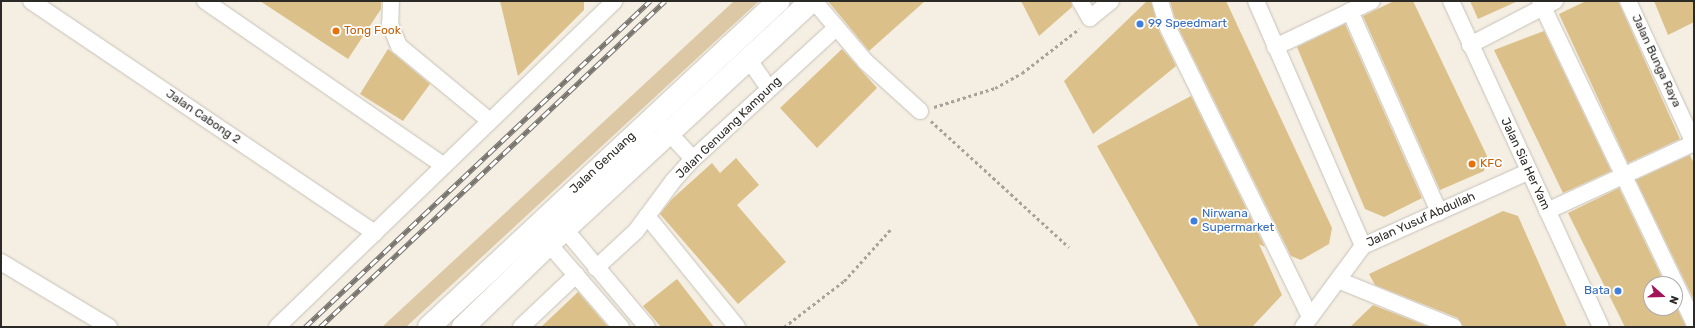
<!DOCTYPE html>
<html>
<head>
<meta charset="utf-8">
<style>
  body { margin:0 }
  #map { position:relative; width:1695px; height:328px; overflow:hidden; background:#f4eee3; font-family:Rubik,sans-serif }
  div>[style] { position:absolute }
  .green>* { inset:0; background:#dcc8a4 }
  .building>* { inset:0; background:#dcc089 }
  .path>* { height:2.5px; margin-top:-1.25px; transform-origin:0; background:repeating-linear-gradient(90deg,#a7a39a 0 3px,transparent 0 6px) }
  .roads { filter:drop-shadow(0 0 1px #c7c1b7) drop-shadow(0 0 1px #c7c1b7) }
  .minor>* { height:16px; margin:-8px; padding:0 8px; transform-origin:8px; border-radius:8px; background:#fff }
  .highway>* { height:22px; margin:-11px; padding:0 11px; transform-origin:11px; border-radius:11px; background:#fff }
  .rail>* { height:4.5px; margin-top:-2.25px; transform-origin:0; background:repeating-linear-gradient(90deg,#fff 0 9px,#77746d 0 18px); box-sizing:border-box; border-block:1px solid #77746d }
  .dots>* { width:11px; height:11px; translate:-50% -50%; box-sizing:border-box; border:2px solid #fff; border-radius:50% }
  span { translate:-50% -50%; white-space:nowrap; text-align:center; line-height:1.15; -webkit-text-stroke:3.5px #fff; paint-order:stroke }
  .shop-label { font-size:12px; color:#366cbe }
  .left { translate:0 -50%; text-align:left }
  .right { translate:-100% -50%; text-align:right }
  .food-label { font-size:12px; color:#c56008 }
  .street-label { font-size:12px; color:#2c2a26 }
  .frame { position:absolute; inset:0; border:2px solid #2c2a26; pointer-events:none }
  .north { position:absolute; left:1643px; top:276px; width:40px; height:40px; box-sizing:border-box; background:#fff; border:1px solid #abaaa8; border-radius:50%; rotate:110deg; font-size:11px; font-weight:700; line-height:16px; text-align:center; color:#2c2a26 }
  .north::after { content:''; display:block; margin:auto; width:14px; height:18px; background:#a31458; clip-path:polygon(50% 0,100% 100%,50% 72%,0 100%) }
</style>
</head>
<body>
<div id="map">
  <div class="green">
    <div style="clip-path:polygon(734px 1px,759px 1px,406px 327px,382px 327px)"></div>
  </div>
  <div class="building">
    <div style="clip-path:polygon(260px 1px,381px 1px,381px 9px,348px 59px)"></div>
    <div style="clip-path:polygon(500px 1px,584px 1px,584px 10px,518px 76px)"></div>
    <div style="clip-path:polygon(828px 1px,925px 1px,869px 51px)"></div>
    <div style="clip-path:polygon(1021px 1px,1071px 1px,1072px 7px,1039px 36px)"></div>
    <div style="clip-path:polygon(1147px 1px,1151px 1px,1159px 31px,1176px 66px,1093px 134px,1064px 81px)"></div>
    <div style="clip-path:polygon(1170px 1px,1226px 1px,1332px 228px,1329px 244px,1301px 260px,1291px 256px,1177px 25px)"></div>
    <div style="clip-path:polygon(1394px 1px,1413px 1px,1487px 156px,1484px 171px,1440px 190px,1363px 16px)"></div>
    <div style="clip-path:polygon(1470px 1px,1518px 1px,1478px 19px)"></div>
    <div style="clip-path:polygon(1586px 1px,1618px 1px,1680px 139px,1628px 163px,1559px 14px)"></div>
    <div style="clip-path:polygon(1654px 1px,1694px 1px,1694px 22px,1668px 35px)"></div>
    <div style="clip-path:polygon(1345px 24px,1422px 198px,1384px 217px,1365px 209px,1297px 47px)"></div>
    <div style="clip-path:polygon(1544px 31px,1611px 171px,1563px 193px,1494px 50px)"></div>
    <div style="clip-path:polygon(388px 49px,430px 84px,403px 121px,360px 94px)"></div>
    <div style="clip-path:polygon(842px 49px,877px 88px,817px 148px,780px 108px)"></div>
    <div style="clip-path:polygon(1191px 96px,1265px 247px,1259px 244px,1282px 295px,1252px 327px,1199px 327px,1097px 146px)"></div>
    <div style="clip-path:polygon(1690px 155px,1694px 164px,1694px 300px,1636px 180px)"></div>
    <div style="clip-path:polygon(736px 158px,759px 185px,737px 205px,786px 262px,738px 304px,660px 214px,672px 199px,712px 163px,720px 173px)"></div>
    <div style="clip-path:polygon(1619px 188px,1665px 284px,1651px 284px,1651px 308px,1675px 308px,1675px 304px,1686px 327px,1625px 327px,1568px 213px)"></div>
    <div style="clip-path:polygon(1503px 211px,1518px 216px,1567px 327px,1463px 327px,1458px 318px,1375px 285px,1369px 274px)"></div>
    <div style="clip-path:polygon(677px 279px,714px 327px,661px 327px,643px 306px)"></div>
    <div style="clip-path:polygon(578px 292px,608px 327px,541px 327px)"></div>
    <div style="clip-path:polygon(1373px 305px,1429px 327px,1350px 327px)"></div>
  </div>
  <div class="path">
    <div style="left:934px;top:107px;width:64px;rotate:-17.3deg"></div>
    <div style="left:995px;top:88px;width:31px;rotate:-29deg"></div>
    <div style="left:1022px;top:73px;width:72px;rotate:-37.7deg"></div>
    <div style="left:931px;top:121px;width:187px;rotate:42.4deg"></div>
    <div style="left:784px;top:327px;width:76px;rotate:-37.5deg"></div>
    <div style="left:844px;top:281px;width:69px;rotate:-48deg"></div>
  </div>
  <div class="roads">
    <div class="minor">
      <div style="left:31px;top:1px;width:415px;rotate:34deg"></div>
      <div style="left:205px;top:1px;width:290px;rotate:34.6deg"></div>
      <div style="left:391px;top:1px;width:23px;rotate:92deg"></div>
      <div style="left:390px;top:24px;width:24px;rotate:68deg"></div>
      <div style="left:399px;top:46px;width:118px;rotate:39.5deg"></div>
      <div style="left:814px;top:1px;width:80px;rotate:49.6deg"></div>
      <div style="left:866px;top:62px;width:73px;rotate:42.2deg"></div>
      <div style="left:1080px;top:1px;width:20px;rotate:60deg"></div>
      <div style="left:1090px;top:18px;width:27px;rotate:-39deg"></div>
      <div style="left:1160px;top:1px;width:28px;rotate:73deg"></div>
      <div style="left:1168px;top:28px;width:322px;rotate:63.8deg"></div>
      <div style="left:1256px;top:1px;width:267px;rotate:66.4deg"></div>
      <div style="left:1451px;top:1px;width:359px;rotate:65.3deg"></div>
      <div style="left:1540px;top:1px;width:356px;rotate:64.4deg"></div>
      <div style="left:1628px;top:1px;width:157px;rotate:65.1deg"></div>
      <div style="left:1350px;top:11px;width:220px;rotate:66.1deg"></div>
      <div style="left:1470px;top:45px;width:96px;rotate:-27.4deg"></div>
      <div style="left:1275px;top:47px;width:107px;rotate:-25.4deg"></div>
      <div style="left:749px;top:60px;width:35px;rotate:55deg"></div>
      <div style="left:669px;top:133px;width:35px;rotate:47deg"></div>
      <div style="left:1547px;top:211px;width:162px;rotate:-24.8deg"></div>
      <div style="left:647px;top:216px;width:143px;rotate:51deg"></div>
      <div style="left:558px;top:221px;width:138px;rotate:50deg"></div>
      <div style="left:549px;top:244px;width:110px;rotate:49.1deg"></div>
      <div style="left:1px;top:262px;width:126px;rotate:31deg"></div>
      <div style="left:596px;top:268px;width:54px;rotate:-42.8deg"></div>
      <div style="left:636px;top:231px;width:62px;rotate:-53.5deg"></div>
      <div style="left:673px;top:181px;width:30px;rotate:-48deg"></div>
      <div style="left:693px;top:159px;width:194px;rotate:-42.5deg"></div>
      <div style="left:1338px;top:280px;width:125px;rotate:22.1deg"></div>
      <div style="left:277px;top:327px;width:469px;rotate:-44deg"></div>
      <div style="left:521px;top:327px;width:76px;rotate:-43.4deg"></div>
      <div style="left:1303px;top:327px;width:101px;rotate:-53.5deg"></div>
      <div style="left:1363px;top:246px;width:181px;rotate:-24.2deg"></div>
    </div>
    <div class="highway">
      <div style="left:429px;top:327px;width:478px;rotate:-43deg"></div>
      <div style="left:463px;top:327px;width:120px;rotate:-44deg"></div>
      <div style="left:549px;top:244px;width:357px;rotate:-42.8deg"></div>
    </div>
  </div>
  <div class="rail">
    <div style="left:305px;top:327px;width:475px;rotate:-43.4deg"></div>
    <div style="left:320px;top:327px;width:475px;rotate:-43.4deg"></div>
  </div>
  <div class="dots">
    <div style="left:1140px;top:24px;background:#3f7fe0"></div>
    <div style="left:336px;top:31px;background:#e8710a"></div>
    <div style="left:1472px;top:164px;background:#e8710a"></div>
    <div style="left:1194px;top:221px;background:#3f7fe0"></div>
    <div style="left:1618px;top:291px;background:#3f7fe0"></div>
  </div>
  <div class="shop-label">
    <span class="left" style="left:1148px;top:24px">99 Speedmart</span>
    <span class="left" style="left:1202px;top:221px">Nirwana<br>Supermarket</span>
    <span class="right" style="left:1610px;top:291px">Bata</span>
  </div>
  <div class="food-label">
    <span class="left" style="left:344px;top:31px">Tong Fook</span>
    <span class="left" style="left:1480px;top:164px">KFC</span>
  </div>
  <div class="street-label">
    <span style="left:1656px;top:61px;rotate:65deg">Jalan Bunga Raya</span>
    <span style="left:203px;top:117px;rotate:34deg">Jalan Cabong 2</span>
    <span style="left:729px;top:128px;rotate:-44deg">Jalan Genuang Kampung</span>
    <span style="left:603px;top:163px;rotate:-43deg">Jalan Genuang</span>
    <span style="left:1525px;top:164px;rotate:65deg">Jalan Sia Her Yam</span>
    <span style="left:1421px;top:220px;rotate:-24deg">Jalan Yusuf Abdullah</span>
  </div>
  <div class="frame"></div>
  <div class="north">N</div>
</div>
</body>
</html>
